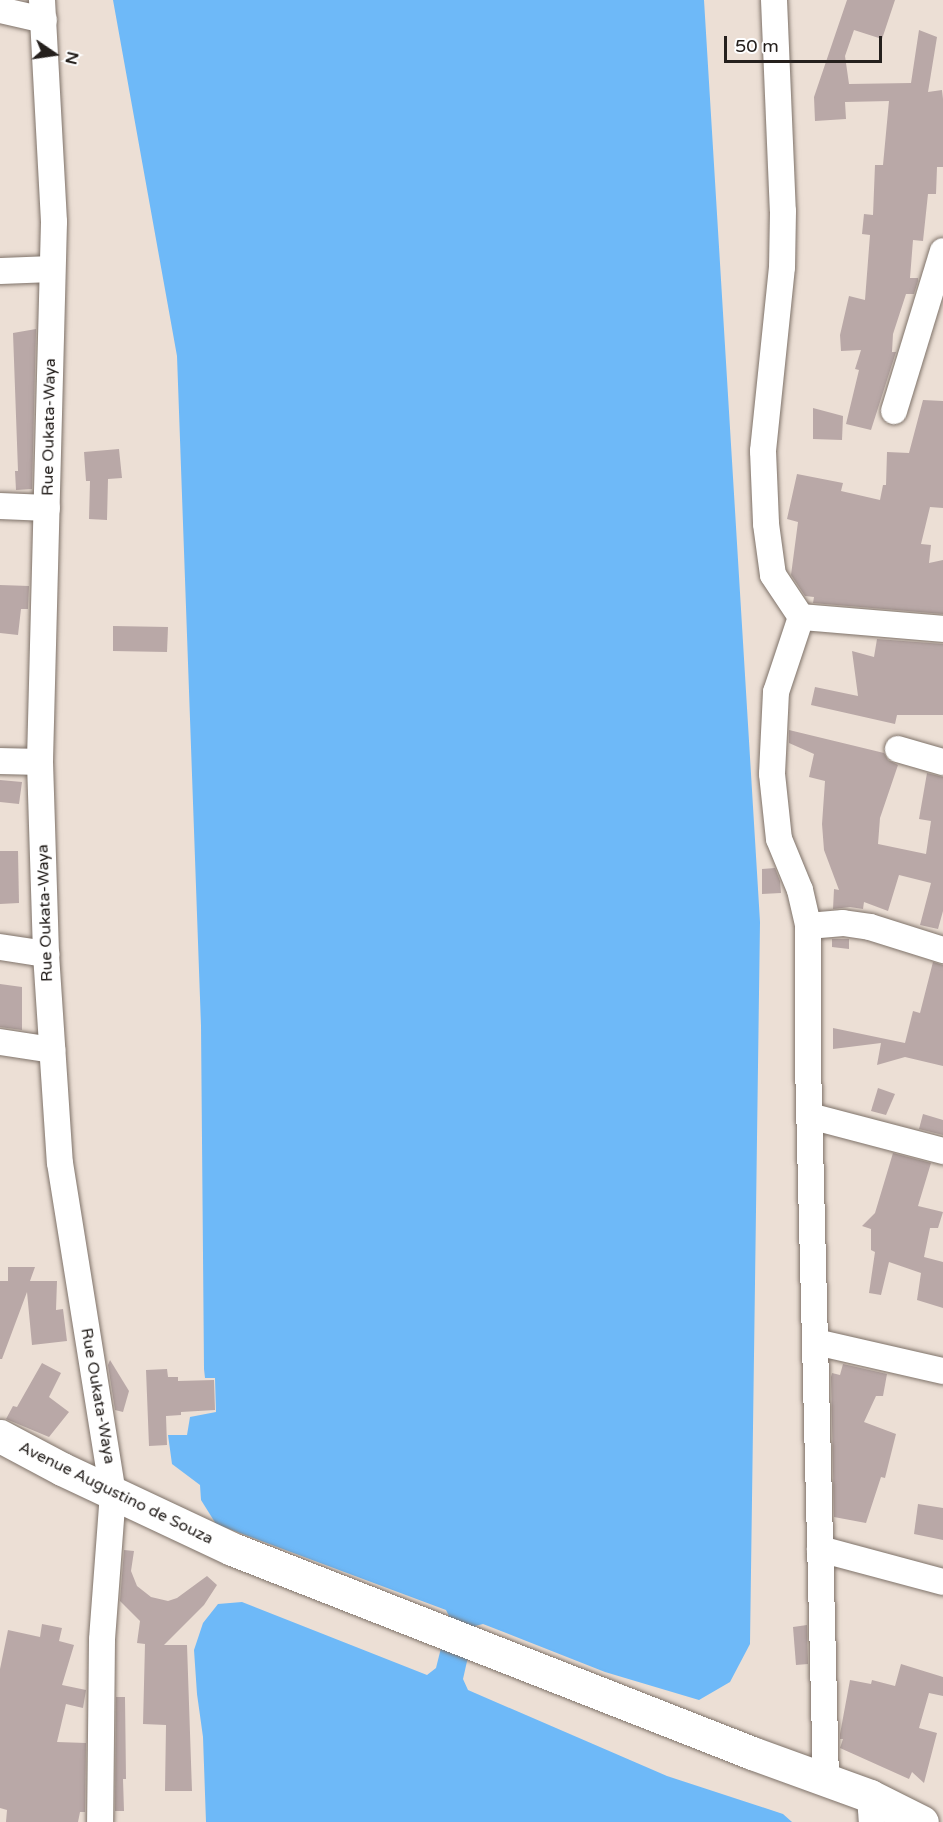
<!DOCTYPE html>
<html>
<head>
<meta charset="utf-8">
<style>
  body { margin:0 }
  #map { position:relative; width:943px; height:1822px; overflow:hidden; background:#ecdfd5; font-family:"Varela Round",sans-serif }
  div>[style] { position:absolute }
  .water>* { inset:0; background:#6eb9f8 }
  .building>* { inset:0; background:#b9a8a7 }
  .roads { filter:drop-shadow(0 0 2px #7e7269) drop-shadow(0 0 2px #7e7269) }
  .minor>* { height:26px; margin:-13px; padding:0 13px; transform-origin:13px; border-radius:13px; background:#fff }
  .secondary>* { height:33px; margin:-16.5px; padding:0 16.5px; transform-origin:16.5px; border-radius:16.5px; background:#fff }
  span { translate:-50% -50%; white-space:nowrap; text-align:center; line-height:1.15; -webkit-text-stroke:4.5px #fff; paint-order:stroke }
  .street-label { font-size:16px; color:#25201d }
  .north { position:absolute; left:24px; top:24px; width:60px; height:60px; -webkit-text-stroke:4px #fff; paint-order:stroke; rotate:103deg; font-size:16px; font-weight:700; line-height:24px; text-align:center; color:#25201d }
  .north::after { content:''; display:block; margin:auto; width:21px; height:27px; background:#25201d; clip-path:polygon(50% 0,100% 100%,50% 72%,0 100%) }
  .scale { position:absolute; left:724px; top:36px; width:158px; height:27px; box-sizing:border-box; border:3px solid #25201d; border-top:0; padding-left:8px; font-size:18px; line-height:21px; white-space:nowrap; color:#25201d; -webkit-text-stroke:4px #fff; paint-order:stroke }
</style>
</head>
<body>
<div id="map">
  <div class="water">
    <div style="clip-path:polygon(113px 0,704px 0,760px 922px,750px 1644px,730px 1682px,699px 1700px,605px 1672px,483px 1624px,475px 1626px,463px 1679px,468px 1690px,667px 1776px,783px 1814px,792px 1822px,206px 1822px,203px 1737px,197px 1694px,194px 1650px,203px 1623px,218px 1604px,242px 1602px,427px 1675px,436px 1668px,449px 1616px,446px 1610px,216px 1524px,201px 1500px,200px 1485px,172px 1464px,168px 1435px,187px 1435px,190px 1417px,216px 1412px,215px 1378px,205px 1378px,204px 1369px,201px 1026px,177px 356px)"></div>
  </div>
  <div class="building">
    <div style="clip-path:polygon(847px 0,895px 0,882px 39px,854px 30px,845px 56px,849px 84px,911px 83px,919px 30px,937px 37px,928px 92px,942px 90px,943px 99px,943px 167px,937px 167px,936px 194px,928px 194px,923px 241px,913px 240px,910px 278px,918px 278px,918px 281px,914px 294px,906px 294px,893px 334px,892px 352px,896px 352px,871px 430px,846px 424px,859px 370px,855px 369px,861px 350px,841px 351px,840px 335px,849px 296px,865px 300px,870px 235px,862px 234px,864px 214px,873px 215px,875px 165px,883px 165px,889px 101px,845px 102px,846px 119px,815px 121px,814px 97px)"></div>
    <div style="clip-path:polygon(36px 329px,32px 489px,16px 490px,15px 471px,18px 471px,13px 333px)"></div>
    <div style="clip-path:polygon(923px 400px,943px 401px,943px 508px,930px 507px,921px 544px,931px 545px,929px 563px,943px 560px,943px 614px,813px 603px,814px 597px,805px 596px,791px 575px,798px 522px,787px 519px,797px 474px,843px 483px,841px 491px,880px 500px,883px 485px,886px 485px,887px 452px,909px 453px)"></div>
    <div style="clip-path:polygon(813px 408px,843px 416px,842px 440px,813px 439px)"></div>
    <div style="clip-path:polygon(119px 449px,122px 478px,108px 479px,107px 520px,89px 519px,90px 481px,86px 481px,84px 452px)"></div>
    <div style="clip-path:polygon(0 585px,29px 586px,28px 609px,21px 609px,18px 635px,0 633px)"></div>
    <div style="clip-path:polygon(113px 626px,168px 627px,167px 652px,113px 651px)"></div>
    <div style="clip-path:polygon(877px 639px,943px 644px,943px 715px,897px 715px,895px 724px,811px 705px,815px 687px,858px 696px,852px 651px,874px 657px)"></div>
    <div style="clip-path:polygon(789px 730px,884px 753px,888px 760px,898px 765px,880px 818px,878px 844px,926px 854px,931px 821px,919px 819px,927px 773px,943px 777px,943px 911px,938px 929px,920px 925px,931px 883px,899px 875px,888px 911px,864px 902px,863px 909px,850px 907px,833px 909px,834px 889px,839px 890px,824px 850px,822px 824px,825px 781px,809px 777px,814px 754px,789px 743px)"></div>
    <div style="clip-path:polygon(0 780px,22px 782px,19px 804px,0 802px)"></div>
    <div style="clip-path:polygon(0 851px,18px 851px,19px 903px,0 904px)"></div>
    <div style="clip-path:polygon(775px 868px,780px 881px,781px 893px,762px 894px,762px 869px)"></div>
    <div style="clip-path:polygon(832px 939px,849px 939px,849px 949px,832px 947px)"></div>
    <div style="clip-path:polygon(933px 962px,943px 965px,943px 1066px,905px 1057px,877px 1065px,881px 1043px,833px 1049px,833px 1028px,905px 1043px,913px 1011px,920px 1013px)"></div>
    <div style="clip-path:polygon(0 984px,22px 987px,22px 1030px,0 1027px)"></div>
    <div style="clip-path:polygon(878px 1088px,895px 1094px,886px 1115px,871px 1111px)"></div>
    <div style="clip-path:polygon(923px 1114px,943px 1120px,943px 1135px,919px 1129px)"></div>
    <div style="clip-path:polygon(893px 1153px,931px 1163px,918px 1206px,943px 1212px,938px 1228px,930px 1228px,924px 1257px,943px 1262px,943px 1308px,917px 1300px,921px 1273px,889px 1262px,881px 1295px,869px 1293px,875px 1252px,871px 1250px,871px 1229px,862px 1226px,875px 1213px)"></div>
    <div style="clip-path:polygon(8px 1267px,35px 1267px,30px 1281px,57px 1281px,56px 1310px,63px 1309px,67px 1341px,32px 1345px,27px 1292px,2px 1359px,0 1359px,0 1281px,8px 1281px)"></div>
    <div style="clip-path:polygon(110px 1360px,129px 1391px,123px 1412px,115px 1410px,108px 1365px)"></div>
    <div style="clip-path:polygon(42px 1363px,61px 1373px,49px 1397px,69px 1412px,49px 1437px,6px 1419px,13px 1406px,17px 1407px)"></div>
    <div style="clip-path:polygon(843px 1364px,887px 1374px,883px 1396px,876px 1396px,864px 1422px,896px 1434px,885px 1478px,881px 1477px,866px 1523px,834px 1517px,831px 1377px,832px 1373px,840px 1375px)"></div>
    <div style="clip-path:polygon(167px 1369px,168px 1377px,178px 1377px,178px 1381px,214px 1380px,215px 1410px,181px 1412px,181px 1415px,166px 1416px,167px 1445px,149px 1446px,146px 1370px)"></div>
    <div style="clip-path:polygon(918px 1504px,943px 1508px,943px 1540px,914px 1534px)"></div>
    <div style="clip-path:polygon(124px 1550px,134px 1551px,131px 1571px,137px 1586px,151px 1597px,168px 1601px,177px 1598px,207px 1576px,217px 1585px,204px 1605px,164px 1645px,187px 1645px,192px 1791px,165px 1791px,166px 1725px,143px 1724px,145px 1644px,137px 1643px,140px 1621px,120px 1601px)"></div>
    <div style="clip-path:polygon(42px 1624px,62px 1628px,59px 1641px,74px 1645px,62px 1685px,86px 1690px,83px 1708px,66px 1704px,57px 1742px,86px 1743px,85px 1812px,80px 1812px,78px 1822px,6px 1822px,7px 1810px,0 1808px,0 1669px,8px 1630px,40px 1637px)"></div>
    <div style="clip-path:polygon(807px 1625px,808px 1664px,796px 1665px,793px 1627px)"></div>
    <div style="clip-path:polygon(901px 1664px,943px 1677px,943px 1696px,929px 1693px,919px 1728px,937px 1733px,924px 1783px,912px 1772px,909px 1779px,840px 1748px,843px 1739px,840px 1739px,840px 1734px,850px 1680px,871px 1684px,872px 1680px,895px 1686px)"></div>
    <div style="clip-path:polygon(116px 1697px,125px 1697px,126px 1779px,123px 1779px,124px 1811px,115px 1811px)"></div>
  </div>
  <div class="roads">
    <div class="minor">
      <div style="left:42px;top:0;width:222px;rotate:86.9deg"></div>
      <div style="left:54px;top:222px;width:540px;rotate:91.49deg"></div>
      <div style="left:40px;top:762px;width:192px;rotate:88.2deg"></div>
      <div style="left:46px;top:954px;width:209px;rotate:86.2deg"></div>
      <div style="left:60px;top:1163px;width:334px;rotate:80.9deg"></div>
      <div style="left:113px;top:1493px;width:147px;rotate:94.3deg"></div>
      <div style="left:102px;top:1640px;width:182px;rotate:90.6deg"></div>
      <div style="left:774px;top:0;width:211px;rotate:87.6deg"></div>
      <div style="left:783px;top:211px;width:56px;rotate:91deg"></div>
      <div style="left:782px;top:267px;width:185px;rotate:95.9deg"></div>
      <div style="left:763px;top:451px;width:73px;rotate:87.6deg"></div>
      <div style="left:766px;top:524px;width:51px;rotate:82.2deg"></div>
      <div style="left:773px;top:575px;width:50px;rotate:56.3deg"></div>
      <div style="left:801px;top:617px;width:79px;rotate:108.4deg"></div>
      <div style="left:776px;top:692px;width:82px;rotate:92.8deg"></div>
      <div style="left:772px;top:774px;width:65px;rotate:83.9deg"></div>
      <div style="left:779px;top:839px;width:55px;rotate:67.6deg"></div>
      <div style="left:800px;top:890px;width:37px;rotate:77deg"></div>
      <div style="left:808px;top:926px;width:138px;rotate:90deg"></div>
      <div style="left:808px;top:1064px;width:715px;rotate:88.56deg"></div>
      <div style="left:0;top:10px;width:45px;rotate:12.8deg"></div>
      <div style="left:0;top:271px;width:52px;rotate:-2.2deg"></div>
      <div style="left:894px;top:411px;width:167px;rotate:-73deg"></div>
      <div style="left:0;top:506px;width:47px;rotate:2.4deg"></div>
      <div style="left:801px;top:617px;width:143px;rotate:4.8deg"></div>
      <div style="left:898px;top:749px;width:47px;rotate:16.1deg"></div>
      <div style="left:0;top:761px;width:40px;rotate:1.4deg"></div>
      <div style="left:808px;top:926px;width:35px;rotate:-5deg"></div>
      <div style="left:843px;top:923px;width:27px;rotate:8deg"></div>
      <div style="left:870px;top:927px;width:77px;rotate:17.5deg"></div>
      <div style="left:0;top:947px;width:47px;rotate:8.7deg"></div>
      <div style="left:0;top:1042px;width:53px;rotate:8.7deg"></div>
      <div style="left:810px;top:1116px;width:138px;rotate:14.7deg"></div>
      <div style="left:816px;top:1342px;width:130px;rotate:12.9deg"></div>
      <div style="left:820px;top:1549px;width:127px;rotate:15deg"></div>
      <div style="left:870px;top:1796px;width:26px;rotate:86deg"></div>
    </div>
    <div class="secondary">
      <div style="left:0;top:1436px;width:70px;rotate:28deg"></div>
      <div style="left:62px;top:1469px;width:188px;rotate:25.2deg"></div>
      <div style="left:232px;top:1549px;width:559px;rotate:21.42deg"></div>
      <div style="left:752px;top:1753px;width:126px;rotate:20deg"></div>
      <div style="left:870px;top:1796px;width:58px;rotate:26.6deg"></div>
    </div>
  </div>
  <div class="street-label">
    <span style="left:49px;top:427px;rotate:-89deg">Rue Oukata-Waya</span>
    <span style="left:45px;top:913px;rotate:-92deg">Rue Oukata-Waya</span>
    <span style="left:98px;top:1396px;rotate:80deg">Rue Oukata-Waya</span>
    <span style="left:116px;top:1493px;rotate:26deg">Avenue Augustino de Souza</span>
  </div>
  <div class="north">N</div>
  <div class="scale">50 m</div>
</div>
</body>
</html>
